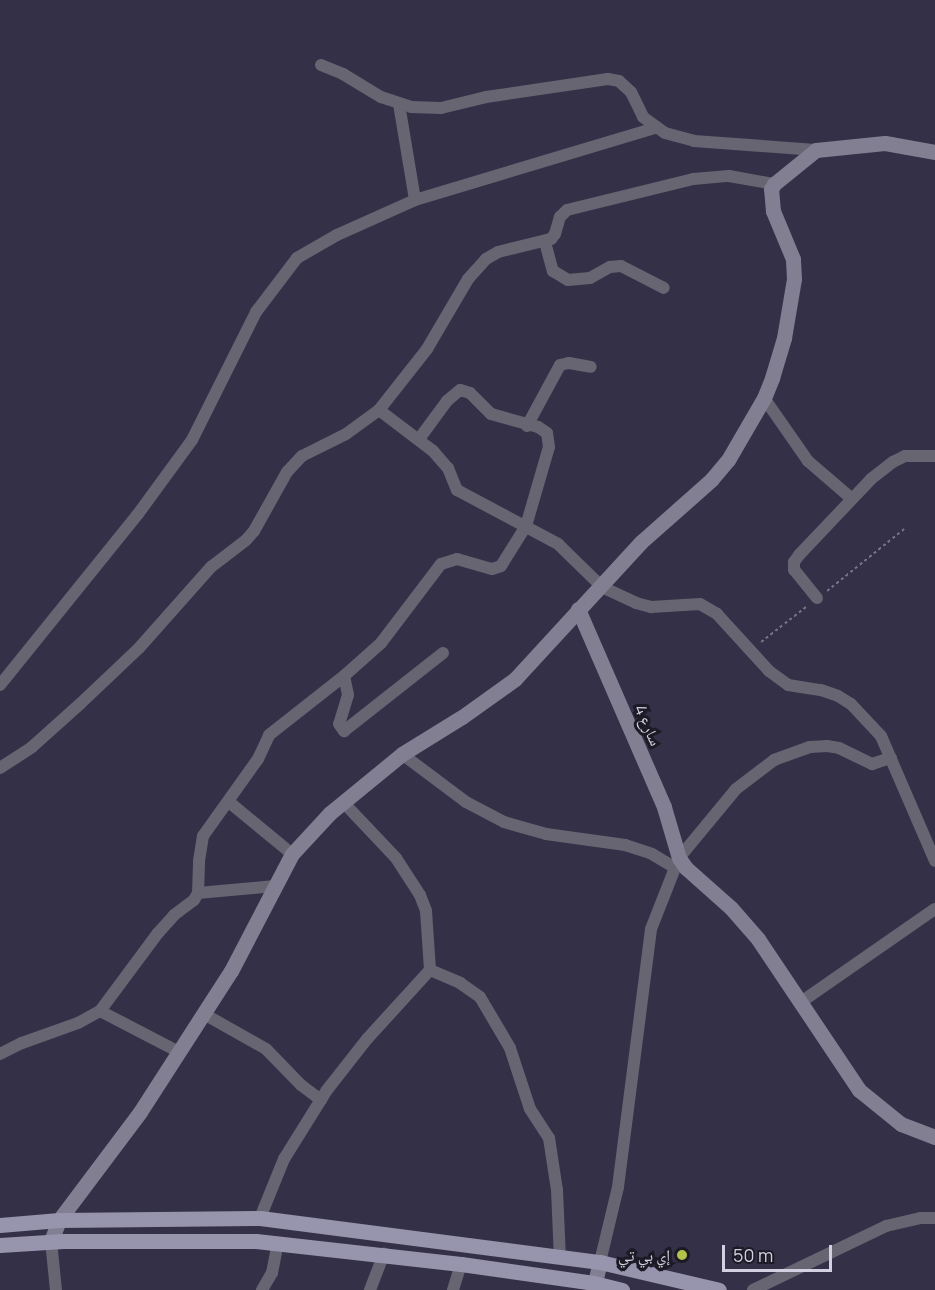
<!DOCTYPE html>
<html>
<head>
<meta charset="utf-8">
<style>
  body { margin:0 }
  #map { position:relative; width:935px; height:1290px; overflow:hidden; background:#343048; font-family:Manrope,"Noto Naskh Arabic",sans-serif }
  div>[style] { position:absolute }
  .path>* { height:2px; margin-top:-1px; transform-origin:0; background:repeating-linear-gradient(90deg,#78758a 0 3px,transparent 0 6px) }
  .street>* { height:12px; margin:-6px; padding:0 6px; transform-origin:6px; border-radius:6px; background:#666571 }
  .secondary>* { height:15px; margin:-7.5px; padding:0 7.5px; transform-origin:7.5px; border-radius:7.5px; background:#827f93 }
  .primary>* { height:15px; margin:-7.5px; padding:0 7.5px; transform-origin:7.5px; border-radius:7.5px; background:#9794ad }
  .dots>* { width:16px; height:16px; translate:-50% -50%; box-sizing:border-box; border:3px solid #1c1a25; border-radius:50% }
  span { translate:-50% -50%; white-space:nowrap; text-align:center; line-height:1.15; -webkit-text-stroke:6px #1c1a25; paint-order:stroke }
  .street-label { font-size:16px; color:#d3d1e1 }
  .poi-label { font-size:16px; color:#d3d1e1 }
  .right { translate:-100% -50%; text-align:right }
  .scale { position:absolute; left:722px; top:1245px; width:110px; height:27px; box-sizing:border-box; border:3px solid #d3d1e1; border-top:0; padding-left:8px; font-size:18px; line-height:21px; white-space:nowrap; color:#d3d1e1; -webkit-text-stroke:4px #1c1a25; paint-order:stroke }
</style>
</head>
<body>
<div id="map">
  <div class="path">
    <div style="left:827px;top:591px;width:99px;rotate:-38.8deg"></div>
    <div style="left:761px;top:642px;width:57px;rotate:-37.9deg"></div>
  </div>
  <div class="street">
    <div style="left:321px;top:65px;width:24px;rotate:22deg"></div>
    <div style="left:343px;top:74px;width:44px;rotate:31.2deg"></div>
    <div style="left:381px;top:97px;width:32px;rotate:18deg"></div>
    <div style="left:411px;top:107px;width:30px;rotate:2deg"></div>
    <div style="left:441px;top:108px;width:46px;rotate:-13.7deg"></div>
    <div style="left:486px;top:97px;width:123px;rotate:-8.4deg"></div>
    <div style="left:608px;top:79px;width:11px;rotate:10deg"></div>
    <div style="left:619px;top:81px;width:16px;rotate:43deg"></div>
    <div style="left:631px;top:92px;width:28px;rotate:64deg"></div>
    <div style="left:643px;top:117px;width:27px;rotate:36deg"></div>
    <div style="left:665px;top:133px;width:30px;rotate:15deg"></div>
    <div style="left:694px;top:141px;width:122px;rotate:4.2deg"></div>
    <div style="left:399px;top:104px;width:97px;rotate:80.5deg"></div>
    <div style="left:545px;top:242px;width:30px;rotate:75deg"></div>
    <div style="left:553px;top:271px;width:17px;rotate:31deg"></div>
    <div style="left:568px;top:280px;width:22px;rotate:-5deg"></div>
    <div style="left:590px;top:278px;width:23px;rotate:-29deg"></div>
    <div style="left:610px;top:267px;width:11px;rotate:-5deg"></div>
    <div style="left:621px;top:266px;width:48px;rotate:27.1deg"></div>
    <div style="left:764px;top:398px;width:77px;rotate:55.1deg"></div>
    <div style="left:808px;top:461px;width:58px;rotate:40.8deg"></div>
    <div style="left:379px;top:410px;width:68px;rotate:37.2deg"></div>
    <div style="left:433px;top:451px;width:23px;rotate:49deg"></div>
    <div style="left:448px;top:468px;width:24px;rotate:68deg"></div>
    <div style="left:457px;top:490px;width:115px;rotate:28.1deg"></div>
    <div style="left:558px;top:544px;width:62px;rotate:44.3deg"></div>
    <div style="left:602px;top:587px;width:38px;rotate:25deg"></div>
    <div style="left:636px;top:603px;width:16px;rotate:15deg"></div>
    <div style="left:651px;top:607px;width:49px;rotate:-3.5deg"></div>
    <div style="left:700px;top:604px;width:20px;rotate:30deg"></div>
    <div style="left:717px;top:614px;width:77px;rotate:47.6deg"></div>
    <div style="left:769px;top:671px;width:24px;rotate:36deg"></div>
    <div style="left:788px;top:685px;width:33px;rotate:9deg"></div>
    <div style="left:821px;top:690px;width:18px;rotate:19deg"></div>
    <div style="left:838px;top:696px;width:15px;rotate:32deg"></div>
    <div style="left:851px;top:704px;width:44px;rotate:46.8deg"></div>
    <div style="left:881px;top:736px;width:136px;rotate:66.6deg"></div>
    <div style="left:527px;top:426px;width:69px;rotate:-61.6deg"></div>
    <div style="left:560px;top:365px;width:9px;rotate:-13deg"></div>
    <div style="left:569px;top:363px;width:22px;rotate:10deg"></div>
    <div style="left:817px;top:598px;width:36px;rotate:-129deg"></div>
    <div style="left:794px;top:570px;width:8px;rotate:-90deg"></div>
    <div style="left:794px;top:562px;width:9px;rotate:-54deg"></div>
    <div style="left:799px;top:555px;width:105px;rotate:-46.5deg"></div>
    <div style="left:871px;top:479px;width:28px;rotate:-38deg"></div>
    <div style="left:893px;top:462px;width:13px;rotate:-27deg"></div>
    <div style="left:905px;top:456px;width:30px"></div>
    <div style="left:344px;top:676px;width:19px;rotate:78deg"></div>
    <div style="left:348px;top:695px;width:30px;rotate:107deg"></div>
    <div style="left:339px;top:724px;width:9px;rotate:54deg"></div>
    <div style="left:344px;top:731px;width:126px;rotate:-38.2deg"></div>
    <div style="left:0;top:685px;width:220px;rotate:-51.1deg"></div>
    <div style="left:138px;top:514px;width:92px;rotate:-53.9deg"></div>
    <div style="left:192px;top:440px;width:143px;rotate:-63.4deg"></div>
    <div style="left:256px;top:312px;width:68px;rotate:-52.8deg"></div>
    <div style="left:297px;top:258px;width:46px;rotate:-29.9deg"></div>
    <div style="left:337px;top:235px;width:85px;rotate:-24.2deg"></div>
    <div style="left:415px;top:200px;width:251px;rotate:-16.7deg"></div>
    <div style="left:402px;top:754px;width:80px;rotate:36.9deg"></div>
    <div style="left:466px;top:802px;width:43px;rotate:27.8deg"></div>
    <div style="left:504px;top:822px;width:44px;rotate:15.9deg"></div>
    <div style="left:546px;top:834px;width:80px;rotate:7.9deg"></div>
    <div style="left:625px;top:845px;width:28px;rotate:18deg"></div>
    <div style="left:652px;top:854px;width:27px;rotate:31deg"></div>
    <div style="left:0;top:768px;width:38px;rotate:-33deg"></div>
    <div style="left:32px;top:747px;width:64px;rotate:-41.9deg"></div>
    <div style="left:80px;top:704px;width:81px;rotate:-43.5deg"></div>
    <div style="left:139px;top:648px;width:108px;rotate:-48.4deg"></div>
    <div style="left:211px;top:567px;width:44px;rotate:-37.6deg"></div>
    <div style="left:246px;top:540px;width:12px;rotate:-48deg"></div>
    <div style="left:254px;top:531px;width:68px;rotate:-60.8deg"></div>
    <div style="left:287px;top:472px;width:22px;rotate:-47deg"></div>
    <div style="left:302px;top:456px;width:49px;rotate:-26.6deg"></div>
    <div style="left:346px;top:434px;width:41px;rotate:-36deg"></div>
    <div style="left:379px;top:410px;width:78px;rotate:-51.8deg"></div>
    <div style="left:427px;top:349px;width:81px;rotate:-59.6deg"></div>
    <div style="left:468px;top:279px;width:27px;rotate:-48deg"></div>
    <div style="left:486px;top:259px;width:14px;rotate:-30deg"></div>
    <div style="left:498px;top:252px;width:55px;rotate:-13.8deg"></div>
    <div style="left:551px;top:239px;width:6px;rotate:-51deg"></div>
    <div style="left:555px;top:234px;width:18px;rotate:-74deg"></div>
    <div style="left:560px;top:217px;width:10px;rotate:-45deg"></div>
    <div style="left:567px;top:210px;width:130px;rotate:-13.8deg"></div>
    <div style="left:693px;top:179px;width:36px;rotate:-5deg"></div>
    <div style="left:729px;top:176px;width:46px;rotate:10.1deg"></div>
    <div style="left:229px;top:802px;width:82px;rotate:39.5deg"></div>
    <div style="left:343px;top:802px;width:77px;rotate:46.6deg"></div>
    <div style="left:396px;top:858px;width:44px;rotate:57deg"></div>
    <div style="left:420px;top:895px;width:17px;rotate:69deg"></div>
    <div style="left:426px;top:911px;width:59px;rotate:86.1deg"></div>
    <div style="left:198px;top:893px;width:77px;rotate:-5.2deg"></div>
    <div style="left:801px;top:1002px;width:163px;rotate:-34.8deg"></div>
    <div style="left:100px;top:1011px;width:89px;rotate:27.4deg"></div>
    <div style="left:204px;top:1014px;width:71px;rotate:29.4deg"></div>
    <div style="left:266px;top:1049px;width:50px;rotate:45.8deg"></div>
    <div style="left:301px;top:1085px;width:25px;rotate:37deg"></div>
    <div style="left:0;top:1054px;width:25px;rotate:-27deg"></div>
    <div style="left:22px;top:1043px;width:59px;rotate:-19.7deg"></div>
    <div style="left:78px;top:1023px;width:25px;rotate:-29deg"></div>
    <div style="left:100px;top:1011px;width:97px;rotate:-53.4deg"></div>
    <div style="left:158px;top:933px;width:24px;rotate:-48deg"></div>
    <div style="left:174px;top:915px;width:25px;rotate:-37deg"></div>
    <div style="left:194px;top:900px;width:8px;rotate:-60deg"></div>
    <div style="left:198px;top:893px;width:32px;rotate:-88deg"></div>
    <div style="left:199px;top:861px;width:25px;rotate:-81deg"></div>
    <div style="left:203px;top:836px;width:95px;rotate:-54.5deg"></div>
    <div style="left:258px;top:759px;width:26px;rotate:-65deg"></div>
    <div style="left:269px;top:735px;width:95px;rotate:-38.2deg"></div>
    <div style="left:344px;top:676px;width:50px;rotate:-41.7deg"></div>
    <div style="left:381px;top:643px;width:99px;rotate:-52.8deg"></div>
    <div style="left:441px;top:564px;width:17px;rotate:-17deg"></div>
    <div style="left:457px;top:559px;width:36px;rotate:16deg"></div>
    <div style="left:492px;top:569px;width:9px;rotate:-18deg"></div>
    <div style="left:501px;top:566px;width:47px;rotate:-58deg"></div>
    <div style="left:526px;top:526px;width:82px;rotate:-73.8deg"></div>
    <div style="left:549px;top:447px;width:14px;rotate:-98deg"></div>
    <div style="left:547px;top:433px;width:11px;rotate:-146deg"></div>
    <div style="left:538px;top:427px;width:49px;rotate:-164.5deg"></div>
    <div style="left:491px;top:414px;width:30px;rotate:-135deg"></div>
    <div style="left:470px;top:393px;width:10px;rotate:-163deg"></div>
    <div style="left:460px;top:390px;width:17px;rotate:140deg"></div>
    <div style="left:447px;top:401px;width:47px;rotate:126.4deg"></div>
    <div style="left:260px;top:1218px;width:64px;rotate:-67.9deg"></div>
    <div style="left:284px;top:1159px;width:81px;rotate:-58.1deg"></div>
    <div style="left:327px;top:1090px;width:65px;rotate:-51.9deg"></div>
    <div style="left:367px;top:1039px;width:93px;rotate:-47.6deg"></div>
    <div style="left:430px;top:970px;width:33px;rotate:23deg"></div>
    <div style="left:460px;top:983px;width:24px;rotate:35deg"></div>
    <div style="left:480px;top:997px;width:59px;rotate:59.5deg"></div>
    <div style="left:510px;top:1048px;width:64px;rotate:71.8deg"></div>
    <div style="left:530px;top:1109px;width:35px;rotate:57deg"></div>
    <div style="left:549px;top:1138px;width:53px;rotate:81.3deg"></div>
    <div style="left:557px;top:1190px;width:68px;rotate:87.5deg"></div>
    <div style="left:51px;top:1241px;width:49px;rotate:84.2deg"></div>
    <div style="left:600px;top:1262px;width:77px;rotate:-76.5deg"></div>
    <div style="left:618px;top:1187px;width:260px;rotate:-82.7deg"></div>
    <div style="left:651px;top:929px;width:76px;rotate:-68.5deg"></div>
    <div style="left:679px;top:858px;width:89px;rotate:-50.4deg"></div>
    <div style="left:736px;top:789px;width:48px;rotate:-37.3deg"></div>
    <div style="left:774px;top:760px;width:38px;rotate:-20deg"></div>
    <div style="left:810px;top:747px;width:17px;rotate:-3deg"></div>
    <div style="left:827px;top:746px;width:12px;rotate:9deg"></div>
    <div style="left:839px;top:748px;width:37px;rotate:26deg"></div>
    <div style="left:872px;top:764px;width:20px;rotate:-18deg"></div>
    <div style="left:262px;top:1290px;width:20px;rotate:-60deg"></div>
    <div style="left:272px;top:1273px;width:31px;rotate:-79deg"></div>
    <div style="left:370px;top:1290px;width:39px;rotate:-69deg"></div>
    <div style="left:453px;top:1290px;width:27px;rotate:-73deg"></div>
    <div style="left:753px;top:1290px;width:148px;rotate:-25.7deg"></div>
    <div style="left:886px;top:1226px;width:36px;rotate:-13deg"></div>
    <div style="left:921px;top:1218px;width:14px"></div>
  </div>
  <div class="secondary">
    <div style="left:578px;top:609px;width:216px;rotate:66.5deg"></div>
    <div style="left:664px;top:807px;width:53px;rotate:73.6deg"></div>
    <div style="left:679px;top:858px;width:12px;rotate:55deg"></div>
    <div style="left:686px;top:868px;width:60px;rotate:41.6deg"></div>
    <div style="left:731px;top:908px;width:41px;rotate:48.9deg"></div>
    <div style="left:758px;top:939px;width:182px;rotate:56.2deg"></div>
    <div style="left:859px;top:1090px;width:54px;rotate:39deg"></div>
    <div style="left:901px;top:1124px;width:36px;rotate:21deg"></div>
    <div style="left:51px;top:1241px;width:22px;rotate:-69deg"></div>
    <div style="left:59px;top:1220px;width:135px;rotate:-53.1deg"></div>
    <div style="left:140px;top:1112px;width:168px;rotate:-57.2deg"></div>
    <div style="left:231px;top:971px;width:132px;rotate:-62.5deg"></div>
    <div style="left:292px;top:854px;width:56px;rotate:-47.2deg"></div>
    <div style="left:330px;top:813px;width:93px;rotate:-39.3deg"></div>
    <div style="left:402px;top:754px;width:70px;rotate:-31.7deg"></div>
    <div style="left:462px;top:717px;width:65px;rotate:-35.6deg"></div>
    <div style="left:515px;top:679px;width:186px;rotate:-47.4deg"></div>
    <div style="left:641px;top:542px;width:94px;rotate:-41.5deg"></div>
    <div style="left:711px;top:480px;width:26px;rotate:-50deg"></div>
    <div style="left:728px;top:460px;width:72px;rotate:-59.9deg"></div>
    <div style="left:764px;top:398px;width:22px;rotate:-68deg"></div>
    <div style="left:772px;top:378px;width:42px;rotate:-73.3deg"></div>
    <div style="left:784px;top:338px;width:60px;rotate:-80.4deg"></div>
    <div style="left:794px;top:279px;width:20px;rotate:-93deg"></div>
    <div style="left:793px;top:259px;width:52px;rotate:-112.6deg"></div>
    <div style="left:773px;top:211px;width:22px;rotate:-95deg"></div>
    <div style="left:771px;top:189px;width:6px;rotate:-59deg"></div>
    <div style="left:774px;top:184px;width:54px;rotate:-39deg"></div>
    <div style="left:816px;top:150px;width:69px;rotate:-5.8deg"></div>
    <div style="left:885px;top:143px;width:51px;rotate:10.2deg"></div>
    <div style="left:593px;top:1290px;width:29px;rotate:-76deg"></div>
  </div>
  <div class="primary">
    <div style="left:0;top:1225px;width:59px;rotate:-4.8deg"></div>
    <div style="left:59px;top:1220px;width:201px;rotate:-0.6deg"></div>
    <div style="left:260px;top:1218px;width:343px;rotate:7.4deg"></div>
    <div style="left:600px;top:1262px;width:122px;rotate:13.2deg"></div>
    <div style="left:0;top:1245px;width:63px;rotate:-3.6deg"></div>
    <div style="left:63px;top:1241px;width:193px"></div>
    <div style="left:256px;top:1241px;width:206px;rotate:6.4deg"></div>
    <div style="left:461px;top:1264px;width:134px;rotate:8.1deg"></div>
    <div style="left:594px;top:1283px;width:29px;rotate:14deg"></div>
  </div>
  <div class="dots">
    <div style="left:682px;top:1255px;background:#b4c24a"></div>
  </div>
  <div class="street-label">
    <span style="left:648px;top:725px;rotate:66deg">سارع 4</span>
  </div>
  <div class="poi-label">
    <span class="right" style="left:670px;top:1255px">إي بي تي</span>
  </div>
  <div class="scale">50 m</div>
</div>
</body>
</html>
